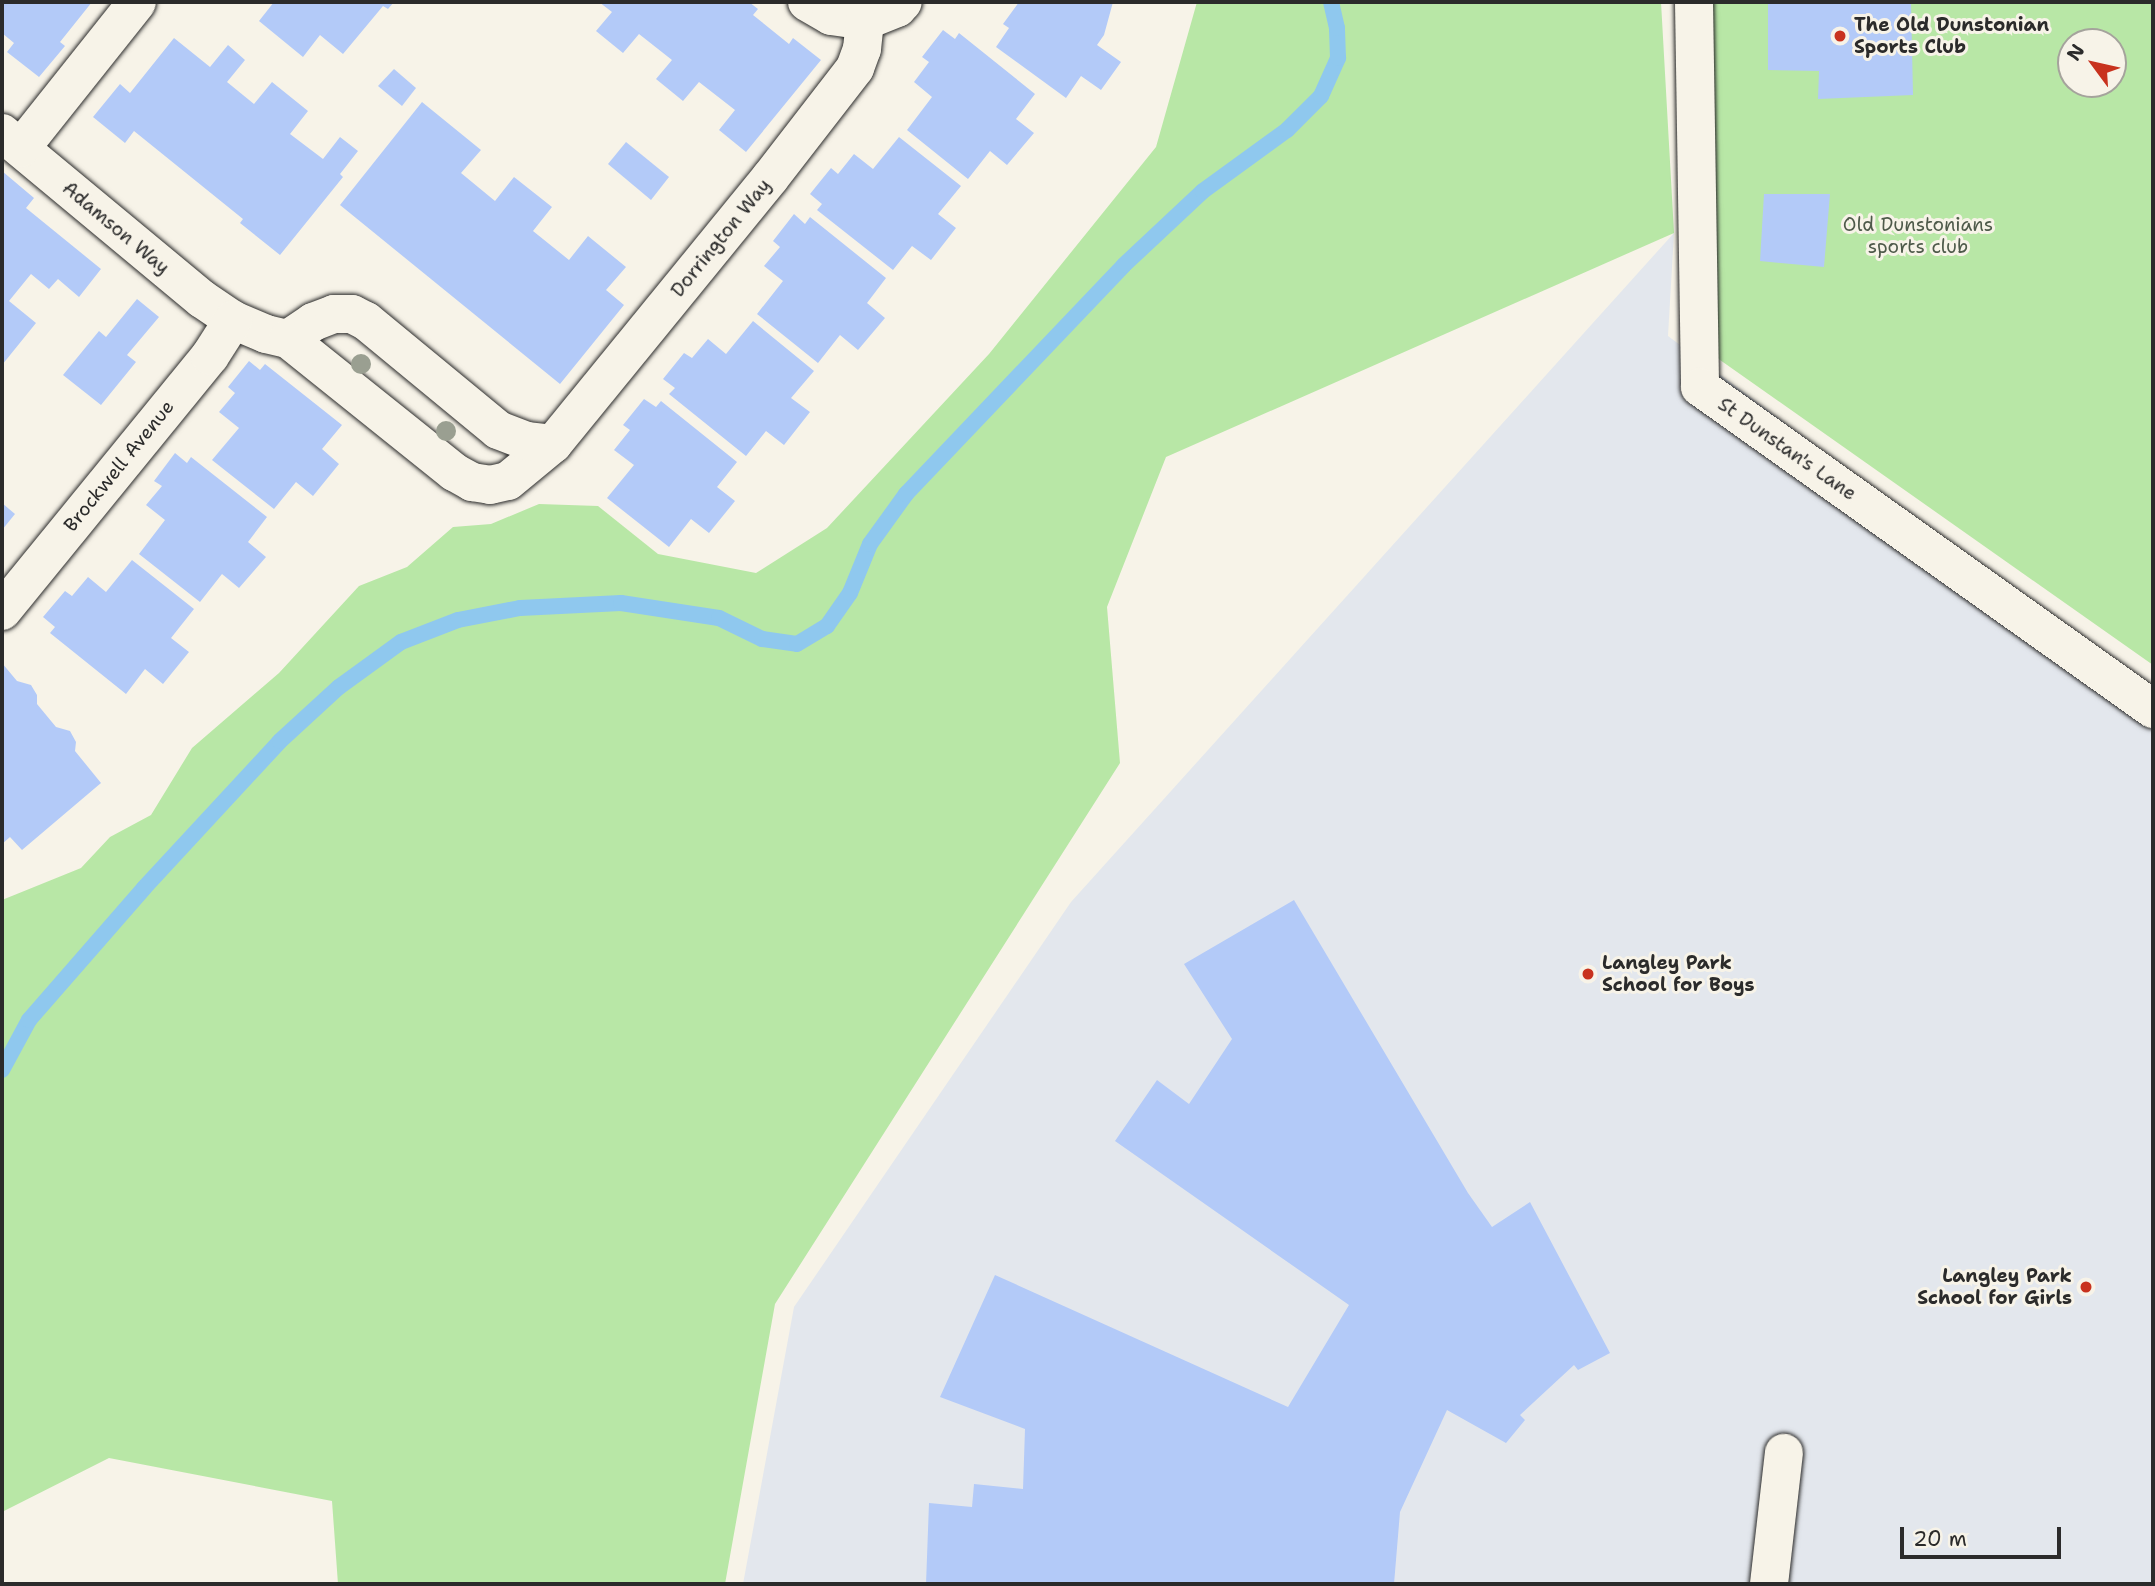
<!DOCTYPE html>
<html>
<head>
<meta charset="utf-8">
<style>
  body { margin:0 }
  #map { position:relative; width:2155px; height:1586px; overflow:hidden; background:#f7f3e8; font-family:"Shantell Sans",sans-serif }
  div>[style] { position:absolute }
  .built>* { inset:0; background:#e3e7ed }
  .green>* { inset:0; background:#b8e7a6 }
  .stream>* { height:16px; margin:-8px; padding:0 8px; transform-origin:8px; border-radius:8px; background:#8fc8ee }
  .building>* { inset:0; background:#b3caf8 }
  .roads { filter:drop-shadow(0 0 2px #2b2b2b) drop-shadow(0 0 2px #2b2b2b) }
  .minor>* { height:38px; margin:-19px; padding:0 19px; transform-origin:19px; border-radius:19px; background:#f7f3e8 }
  .trees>* { width:20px; height:20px; margin:-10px; border-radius:50%; background:#9a9f91 }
  .dots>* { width:19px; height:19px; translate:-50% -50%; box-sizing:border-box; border:4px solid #f7f3e8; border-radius:50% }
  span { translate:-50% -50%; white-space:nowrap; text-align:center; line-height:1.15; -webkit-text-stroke:6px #f7f3e8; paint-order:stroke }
  .poi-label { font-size:19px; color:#2b2b2b; font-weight:700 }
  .left { translate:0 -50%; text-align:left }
  .right { translate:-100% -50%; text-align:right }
  .park-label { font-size:19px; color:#4e5a4a }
  .street-label { font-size:19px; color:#2b2b2b }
  .frame { position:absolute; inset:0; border:4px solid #2b2b2b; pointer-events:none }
  .north { position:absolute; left:2057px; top:28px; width:70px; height:70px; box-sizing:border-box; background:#f7f3e8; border:2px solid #a5a39c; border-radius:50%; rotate:303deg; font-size:19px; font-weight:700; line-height:28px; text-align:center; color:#2b2b2b }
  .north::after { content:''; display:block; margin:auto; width:24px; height:32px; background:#c8321e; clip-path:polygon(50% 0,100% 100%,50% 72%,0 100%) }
  .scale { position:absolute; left:1900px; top:1527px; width:161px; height:32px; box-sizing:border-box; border:4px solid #2b2b2b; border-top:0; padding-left:9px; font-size:21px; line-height:24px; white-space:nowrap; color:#2b2b2b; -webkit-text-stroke:5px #f7f3e8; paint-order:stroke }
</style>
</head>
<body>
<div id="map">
  <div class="built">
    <div style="clip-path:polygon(1674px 233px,1668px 336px,2153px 696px,2153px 1584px,743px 1584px,794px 1307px,1071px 902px)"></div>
  </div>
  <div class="green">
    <div style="clip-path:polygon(1197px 2px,1661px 2px,1674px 233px,1166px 457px,1107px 607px,1120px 763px,775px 1304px,725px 1584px,338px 1584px,332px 1501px,109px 1458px,2px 1512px,2px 900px,81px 868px,110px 837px,151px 815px,192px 748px,279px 673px,359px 586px,407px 567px,453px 527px,491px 524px,539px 504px,598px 506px,658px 554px,756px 573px,827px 528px,989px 354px,1156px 147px)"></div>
    <div style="clip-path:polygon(evenodd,1701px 2px,2153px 2px,2153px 665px,1703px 348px,1701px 2px,2071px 42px,2113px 42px,2113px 84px,2071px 84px,2071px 42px)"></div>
  </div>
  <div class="stream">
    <div style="left:2px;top:1070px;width:57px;rotate:-61.6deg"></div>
    <div style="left:29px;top:1020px;width:175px;rotate:-48.9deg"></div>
    <div style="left:144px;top:888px;width:200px;rotate:-47.2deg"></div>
    <div style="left:280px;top:741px;width:80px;rotate:-42.5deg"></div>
    <div style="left:339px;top:687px;width:77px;rotate:-36deg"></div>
    <div style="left:401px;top:642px;width:61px;rotate:-21.1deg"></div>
    <div style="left:458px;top:620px;width:63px;rotate:-11deg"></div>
    <div style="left:520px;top:608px;width:101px;rotate:-2.8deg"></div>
    <div style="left:621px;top:603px;width:99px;rotate:8.7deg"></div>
    <div style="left:719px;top:618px;width:48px;rotate:26deg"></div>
    <div style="left:762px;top:639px;width:35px;rotate:8deg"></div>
    <div style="left:797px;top:644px;width:35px;rotate:-31deg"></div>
    <div style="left:827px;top:626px;width:40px;rotate:-55.1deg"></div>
    <div style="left:850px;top:593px;width:53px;rotate:-67.8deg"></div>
    <div style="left:870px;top:544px;width:62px;rotate:-54.2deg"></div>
    <div style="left:906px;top:494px;width:316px;rotate:-46.4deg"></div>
    <div style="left:1124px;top:265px;width:108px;rotate:-43.1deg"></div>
    <div style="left:1203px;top:191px;width:104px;rotate:-36deg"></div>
    <div style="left:1287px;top:130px;width:48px;rotate:-45deg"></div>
    <div style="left:1321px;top:96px;width:42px;rotate:-65.9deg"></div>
    <div style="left:1338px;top:58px;width:30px;rotate:-92deg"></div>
    <div style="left:1337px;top:28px;width:27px;rotate:-103deg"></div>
  </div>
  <div class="building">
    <div style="clip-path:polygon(2px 2px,92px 2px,60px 42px,65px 46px,39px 77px,7px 52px,14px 43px,2px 33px)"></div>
    <div style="clip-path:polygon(274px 2px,394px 2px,388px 9px,383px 6px,343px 54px,320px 35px,303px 57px,259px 21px)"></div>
    <div style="clip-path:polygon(599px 2px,749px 2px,758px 9px,753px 15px,789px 44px,793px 38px,821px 60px,746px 152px,719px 130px,735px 110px,699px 82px,683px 101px,656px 79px,672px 60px,639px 34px,623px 53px,596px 31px,612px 12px)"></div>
    <div style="clip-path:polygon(1019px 2px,1113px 2px,1104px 35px,1097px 45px,1121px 62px,1101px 90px,1081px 76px,1066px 98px,996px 47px,1009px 28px,1003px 24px)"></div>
    <div style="clip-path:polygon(1768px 2px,1911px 2px,1913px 95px,1818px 99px,1819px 71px,1768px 70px)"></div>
    <div style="clip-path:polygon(943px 30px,955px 39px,959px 33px,1035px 94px,1016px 119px,1034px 133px,1007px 165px,990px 151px,968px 179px,907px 130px,932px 97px,914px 82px,929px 62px,922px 57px)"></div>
    <div style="clip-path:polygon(174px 38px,210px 67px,228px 45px,245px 60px,227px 82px,254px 104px,272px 82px,308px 111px,290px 134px,323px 159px,340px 137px,358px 151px,340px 174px,343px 177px,280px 255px,240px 223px,243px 219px,134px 131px,125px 143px,93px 117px,120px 84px,130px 93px)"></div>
    <div style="clip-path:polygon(394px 69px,416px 88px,402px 106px,378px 86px)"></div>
    <div style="clip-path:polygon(422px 102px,481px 150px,461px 173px,495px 201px,514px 177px,552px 207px,533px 231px,569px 260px,588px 236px,626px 267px,606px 290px,624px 305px,560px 384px,340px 205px)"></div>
    <div style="clip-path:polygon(899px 137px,961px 186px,938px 214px,956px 228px,931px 260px,912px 246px,893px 270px,817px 210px,822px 204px,810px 194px,831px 168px,838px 174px,854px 154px,873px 169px)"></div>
    <div style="clip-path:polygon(626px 142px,669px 177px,651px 200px,608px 164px)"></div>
    <div style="clip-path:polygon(2px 171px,34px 198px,26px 208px,101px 269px,79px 297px,58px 279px,49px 289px,31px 274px,9px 301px,36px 323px,2px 365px)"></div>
    <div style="clip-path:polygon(1764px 194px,1830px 194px,1824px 267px,1760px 261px)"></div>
    <div style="clip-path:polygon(794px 214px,805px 224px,810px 217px,886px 278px,867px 303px,885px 318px,858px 350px,840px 335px,818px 363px,757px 314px,783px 281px,764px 266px,780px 247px,773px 241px)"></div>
    <div style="clip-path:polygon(137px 299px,159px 317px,127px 355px,136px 362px,101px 405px,63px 375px,99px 331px,106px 337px)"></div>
    <div style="clip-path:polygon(753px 321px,814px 371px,791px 398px,810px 412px,784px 445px,766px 431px,746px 456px,669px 394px,675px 388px,663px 379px,684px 353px,692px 358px,708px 339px,726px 354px)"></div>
    <div style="clip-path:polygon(249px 361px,260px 370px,265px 364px,342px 425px,322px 449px,339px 464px,313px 496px,296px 482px,274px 509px,212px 460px,239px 428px,219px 412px,235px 393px,228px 387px)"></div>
    <div style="clip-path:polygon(644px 399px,656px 407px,661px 401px,737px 462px,717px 487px,735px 501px,709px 533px,691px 519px,669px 547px,607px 498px,634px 465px,614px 450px,630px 430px,623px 425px)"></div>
    <div style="clip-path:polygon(175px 453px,187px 463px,191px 457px,267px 517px,248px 542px,266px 557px,239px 588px,222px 574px,200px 602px,139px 554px,165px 520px,146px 505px,162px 486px,154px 481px)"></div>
    <div style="clip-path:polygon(2px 503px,15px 514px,2px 530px)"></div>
    <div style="clip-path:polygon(132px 560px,194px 609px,171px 638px,189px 652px,163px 684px,145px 669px,126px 694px,50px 633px,55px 627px,43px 617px,65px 591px,72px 596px,88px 577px,106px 592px)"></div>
    <div style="clip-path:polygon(2px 663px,17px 681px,31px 685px,37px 695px,37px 704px,56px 727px,70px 731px,76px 742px,75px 751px,101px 783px,22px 850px,10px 837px,2px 844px)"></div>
    <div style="clip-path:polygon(1294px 900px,1468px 1193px,1492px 1227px,1530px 1202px,1610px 1353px,1578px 1370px,1574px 1365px,1520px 1415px,1525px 1420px,1506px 1443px,1447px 1410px,1400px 1512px,1394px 1584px,926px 1584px,929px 1503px,972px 1507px,974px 1484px,1023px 1489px,1025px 1429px,940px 1397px,995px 1275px,1288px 1407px,1349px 1305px,1115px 1141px,1157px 1080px,1189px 1104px,1232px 1039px,1184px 964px)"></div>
  </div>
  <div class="roads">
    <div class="minor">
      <div style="left:807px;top:2px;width:28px;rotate:30deg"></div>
      <div style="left:831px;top:16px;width:34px;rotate:8deg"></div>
      <div style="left:865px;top:21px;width:35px;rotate:-22deg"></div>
      <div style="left:897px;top:8px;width:8px;rotate:-45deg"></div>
      <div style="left:1694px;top:2px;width:385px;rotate:89.1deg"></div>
      <div style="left:1700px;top:387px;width:556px;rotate:35.41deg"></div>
      <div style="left:2px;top:133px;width:260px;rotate:39.7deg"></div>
      <div style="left:202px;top:299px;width:37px;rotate:34deg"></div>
      <div style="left:233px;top:320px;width:36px;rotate:23deg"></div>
      <div style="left:266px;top:334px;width:23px;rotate:13deg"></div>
      <div style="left:288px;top:339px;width:213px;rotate:38.7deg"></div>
      <div style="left:454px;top:472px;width:21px;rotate:29deg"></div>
      <div style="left:472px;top:482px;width:18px;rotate:9deg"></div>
      <div style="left:490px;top:485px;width:18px;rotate:-13deg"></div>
      <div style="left:508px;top:481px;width:58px;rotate:-39.4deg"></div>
      <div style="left:553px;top:444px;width:343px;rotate:-50.8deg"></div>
      <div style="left:770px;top:178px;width:139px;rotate:-52.3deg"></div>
      <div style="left:855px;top:68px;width:20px;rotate:-70deg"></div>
      <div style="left:862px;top:49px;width:28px;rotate:-84deg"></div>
      <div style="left:21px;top:148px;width:186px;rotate:-51.5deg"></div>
      <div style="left:288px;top:339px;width:30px;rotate:-34deg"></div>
      <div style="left:313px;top:322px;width:22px;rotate:-21deg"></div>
      <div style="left:334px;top:314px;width:18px"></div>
      <div style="left:352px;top:314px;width:16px;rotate:27deg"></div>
      <div style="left:366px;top:321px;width:171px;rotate:39.5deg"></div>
      <div style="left:498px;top:430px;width:30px;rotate:21deg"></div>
      <div style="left:526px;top:441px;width:27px;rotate:6deg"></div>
      <div style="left:2px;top:611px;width:329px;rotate:-50.8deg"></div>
      <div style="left:210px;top:356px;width:43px;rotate:-57.4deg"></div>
      <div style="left:1769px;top:1584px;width:132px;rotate:-83.5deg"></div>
    </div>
  </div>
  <div class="trees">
    <div style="left:361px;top:364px"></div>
    <div style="left:446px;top:431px"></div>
  </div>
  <div class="dots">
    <div style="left:1840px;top:36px;background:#c8321e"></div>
    <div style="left:1588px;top:974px;background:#c8321e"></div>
    <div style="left:2086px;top:1287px;background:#c8321e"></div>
  </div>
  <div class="poi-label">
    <span class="left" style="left:1854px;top:36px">The Old Dunstonian<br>Sports Club</span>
    <span class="left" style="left:1602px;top:974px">Langley Park<br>School for Boys</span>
    <span class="right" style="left:2072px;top:1287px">Langley Park<br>School for Girls</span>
  </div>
  <div class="park-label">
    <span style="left:1918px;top:236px">Old Dunstonians<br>sports club</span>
  </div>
  <div class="street-label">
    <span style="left:116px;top:228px;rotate:40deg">Adamson Way</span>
    <span style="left:721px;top:238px;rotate:-51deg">Dorrington Way</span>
    <span style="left:1787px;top:449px;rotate:35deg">St Dunstan's Lane</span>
    <span style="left:119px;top:466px;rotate:-51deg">Brockwell Avenue</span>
  </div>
  <div class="frame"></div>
  <div class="north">N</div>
  <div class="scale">20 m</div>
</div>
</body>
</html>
